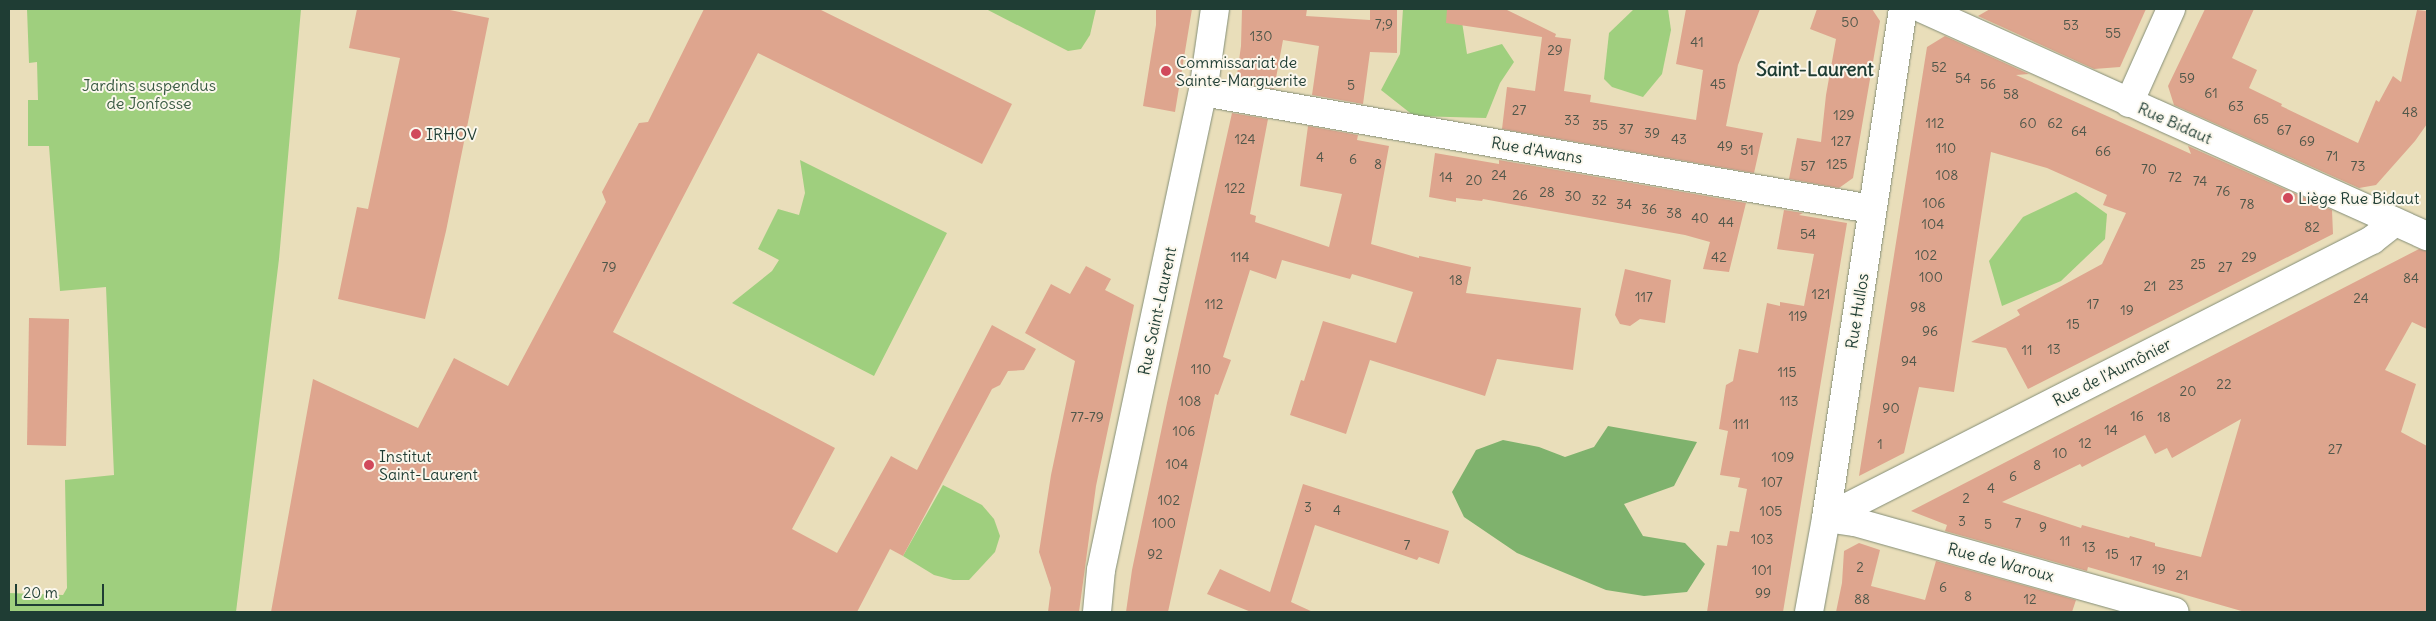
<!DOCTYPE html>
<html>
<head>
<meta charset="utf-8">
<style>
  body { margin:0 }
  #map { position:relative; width:2436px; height:621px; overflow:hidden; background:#e9deba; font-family:Delius,sans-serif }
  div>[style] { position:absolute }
  .green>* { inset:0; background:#9fcf7e }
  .forest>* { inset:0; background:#7fb26d }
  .building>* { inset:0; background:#dea58e }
  .roads { filter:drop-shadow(0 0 1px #848e77) drop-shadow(0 0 1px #848e77) }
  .minor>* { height:28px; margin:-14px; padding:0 14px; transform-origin:14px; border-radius:14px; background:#fff }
  .dots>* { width:14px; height:14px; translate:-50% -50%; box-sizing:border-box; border:2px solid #fbf7ec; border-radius:50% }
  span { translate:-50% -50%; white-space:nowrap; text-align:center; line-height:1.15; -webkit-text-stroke:4px #fbf7ec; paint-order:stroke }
  .number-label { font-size:14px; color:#4f574a }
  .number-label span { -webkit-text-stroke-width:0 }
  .poi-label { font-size:16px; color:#1f3d34 }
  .left { translate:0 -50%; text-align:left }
  .park-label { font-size:16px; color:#395a43 }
  .street-label { font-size:16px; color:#1f3d34 }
  .quarter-label { font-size:19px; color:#1f3d34; font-weight:700 }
  .frame { position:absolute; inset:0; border:10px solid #1f3d34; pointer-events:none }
  .scale { position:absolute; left:15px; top:584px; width:89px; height:22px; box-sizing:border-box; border:2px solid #1f3d34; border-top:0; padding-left:6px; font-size:15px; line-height:18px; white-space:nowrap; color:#1f3d34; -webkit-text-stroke:4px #fbf7ec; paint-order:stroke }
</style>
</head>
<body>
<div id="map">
  <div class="green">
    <div style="clip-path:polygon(27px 9px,301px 9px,279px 259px,236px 612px,9px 612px,9px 593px,63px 595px,67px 588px,65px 480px,114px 475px,106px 287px,60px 291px,49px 146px,28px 146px,28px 100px,38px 100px,37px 62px,29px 63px)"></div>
    <div style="clip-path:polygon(986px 9px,1096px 9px,1090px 35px,1081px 49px,1068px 51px)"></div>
    <div style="clip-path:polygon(1403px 9px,1460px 9px,1467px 54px,1502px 44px,1514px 62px,1500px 83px,1486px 118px,1414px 116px,1381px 90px,1400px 54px)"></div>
    <div style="clip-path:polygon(1634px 9px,1668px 9px,1671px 30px,1662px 74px,1643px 97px,1612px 87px,1604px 79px,1609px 33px)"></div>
    <div style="clip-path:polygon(800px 160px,947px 233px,874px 376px,732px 303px,772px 271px,779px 260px,758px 249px,778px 209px,799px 215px,805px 193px)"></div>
    <div style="clip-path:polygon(2076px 192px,2107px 214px,2105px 239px,2061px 281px,2002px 306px,1989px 261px,2023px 217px)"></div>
    <div style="clip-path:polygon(943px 485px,982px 505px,994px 519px,1000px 536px,995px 552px,969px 580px,953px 580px,934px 575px,903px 556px)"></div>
  </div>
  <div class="forest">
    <div style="clip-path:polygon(1608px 426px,1697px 442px,1674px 486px,1624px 504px,1643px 536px,1685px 543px,1705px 564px,1687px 592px,1644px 596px,1606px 590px,1517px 553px,1464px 517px,1452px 492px,1476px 450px,1503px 440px,1539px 447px,1565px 457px,1594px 447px)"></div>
  </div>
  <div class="building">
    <div style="clip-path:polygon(357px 9px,445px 9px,489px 18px,446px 231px,425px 319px,338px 299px,357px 207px,368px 209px,400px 58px,349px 48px)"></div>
    <div style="clip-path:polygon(704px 9px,819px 9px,1012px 104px,982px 164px,758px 53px,613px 332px,835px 448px,792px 529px,837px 553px,891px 456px,917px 470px,992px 325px,1036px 349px,1024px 370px,1008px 371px,1000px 385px,992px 389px,903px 556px,890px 549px,857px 612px,271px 612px,313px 379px,418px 428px,454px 358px,508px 386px,606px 202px,602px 192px,639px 123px,648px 122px)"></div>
    <div style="clip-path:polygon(1156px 9px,1192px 9px,1175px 112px,1143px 106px,1156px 25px)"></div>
    <div style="clip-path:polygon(1242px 9px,1307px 9px,1306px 16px,1370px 20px,1370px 9px,1397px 9px,1397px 53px,1370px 52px,1363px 104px,1312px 95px,1319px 46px,1283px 40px,1274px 89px,1236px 82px,1241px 46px)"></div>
    <div style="clip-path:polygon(1447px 9px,1505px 9px,1556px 34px,1555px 37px,1571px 39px,1564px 91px,1591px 95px,1590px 102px,1696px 120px,1703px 70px,1676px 64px,1686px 9px,1760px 9px,1738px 65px,1726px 126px,1763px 133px,1754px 173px,1502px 129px,1507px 87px,1535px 91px,1542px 37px,1446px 23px)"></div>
    <div style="clip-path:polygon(1817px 9px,1872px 9px,1880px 21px,1853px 178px,1839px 188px,1789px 179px,1797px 138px,1821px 142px,1826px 95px,1836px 39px,1810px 29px)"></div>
    <div style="clip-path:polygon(1990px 9px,2146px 9px,2120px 67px,2094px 69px,1978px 16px)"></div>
    <div style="clip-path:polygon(2205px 9px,2254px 9px,2232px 58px,2257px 70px,2249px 88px,2282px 104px,2281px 106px,2358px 143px,2376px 100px,2379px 102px,2393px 76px,2401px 82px,2417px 10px,2427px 11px,2427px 124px,2415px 141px,2376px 185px,2359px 188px,2174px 105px,2168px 86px)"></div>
    <div style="clip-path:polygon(1945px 36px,2029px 74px,2016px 75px,2158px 139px,2191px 154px,2188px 146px,2332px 210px,2333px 234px,2028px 389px,2006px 348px,1971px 342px,2020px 315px,2017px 310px,2102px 264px,2126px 213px,2103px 205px,2107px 195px,2083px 184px,2047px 168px,1991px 152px,1954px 392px,1919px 387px,1904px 453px,1859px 476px,1927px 47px)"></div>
    <div style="clip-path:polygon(1232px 113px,1268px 119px,1250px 214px,1256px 216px,1255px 222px,1329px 247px,1342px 194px,1300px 186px,1308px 126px,1358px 135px,1357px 140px,1389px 146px,1371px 244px,1419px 258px,1419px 256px,1471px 267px,1466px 293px,1581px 308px,1573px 370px,1497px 359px,1485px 396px,1370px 360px,1346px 434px,1290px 415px,1301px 380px,1304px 381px,1323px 321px,1396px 343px,1413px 292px,1352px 274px,1350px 279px,1282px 260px,1276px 279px,1250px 270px,1223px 357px,1231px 360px,1218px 395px,1215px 394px,1168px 612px,1126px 612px,1132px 570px,1167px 403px)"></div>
    <div style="clip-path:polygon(1435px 153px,1499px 164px,1499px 160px,1746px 203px,1729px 272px,1703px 269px,1710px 242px,1685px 235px,1483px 199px,1482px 201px,1456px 198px,1456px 202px,1429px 197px)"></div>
    <div style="clip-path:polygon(1784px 210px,1803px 213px,1799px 215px,1847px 223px,1783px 612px,1707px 612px,1717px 545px,1727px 546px,1730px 531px,1739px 532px,1747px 489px,1738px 487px,1740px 478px,1720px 475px,1728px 431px,1719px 429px,1726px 385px,1733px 381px,1739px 349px,1758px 353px,1767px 303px,1780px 306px,1780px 302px,1804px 306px,1814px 254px,1777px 249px)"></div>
    <div style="clip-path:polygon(evenodd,2419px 249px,2427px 251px,2427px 329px,2412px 322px,2385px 370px,2416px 384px,2401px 432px,2427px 446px,2427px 612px,2245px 612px,2088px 567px,2087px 571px,1945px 531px,1947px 525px,1911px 511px,2419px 249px,2241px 419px,2201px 557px,2155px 546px,2155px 543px,2130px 536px,2129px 538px,2082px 525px,2081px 528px,2002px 502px,2080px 464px,2082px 467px,2145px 435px,2155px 454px,2167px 448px,2172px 458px,2241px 419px)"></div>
    <div style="clip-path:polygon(1086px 266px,1111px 279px,1105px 290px,1134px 305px,1096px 486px,1079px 612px,1048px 612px,1051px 588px,1039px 552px,1051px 475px,1075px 361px,1025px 333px,1051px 284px,1070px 294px)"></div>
    <div style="clip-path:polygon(1625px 269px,1671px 280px,1665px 323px,1640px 319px,1630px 326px,1620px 324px,1615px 315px)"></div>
    <div style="clip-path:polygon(29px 318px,69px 319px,66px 446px,27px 445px)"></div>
    <div style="clip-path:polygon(1303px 484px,1449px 531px,1439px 564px,1419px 557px,1417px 560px,1315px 525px,1291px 602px,1313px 612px,1251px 612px,1207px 594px,1220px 569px,1270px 592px)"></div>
    <div style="clip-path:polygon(1859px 543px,1880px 550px,1871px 586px,1925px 600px,1936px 561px,2076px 600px,2072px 612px,1836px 612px,1842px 583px,1844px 551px)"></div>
  </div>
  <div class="roads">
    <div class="minor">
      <div style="left:1923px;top:9px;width:553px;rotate:24.25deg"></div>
      <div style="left:1203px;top:92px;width:678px;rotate:9.93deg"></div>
      <div style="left:2129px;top:103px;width:103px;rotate:-65.9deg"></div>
      <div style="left:1826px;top:518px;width:613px;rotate:-26.98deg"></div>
      <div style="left:2372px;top:240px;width:29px;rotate:-38deg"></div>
      <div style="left:1826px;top:518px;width:29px;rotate:8deg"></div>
      <div style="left:1855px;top:522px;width:332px;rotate:15.7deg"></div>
      <div style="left:1097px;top:612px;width:42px;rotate:-84.6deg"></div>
      <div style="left:1101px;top:570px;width:489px;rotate:-78deg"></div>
      <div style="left:1203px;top:92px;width:84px;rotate:-81.8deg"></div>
      <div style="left:1809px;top:612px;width:96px;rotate:-79.7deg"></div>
      <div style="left:1826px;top:518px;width:515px;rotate:-81.4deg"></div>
    </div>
  </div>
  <div class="dots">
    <div style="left:1166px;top:71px;background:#d1495b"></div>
    <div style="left:416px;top:134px;background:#d1495b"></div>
    <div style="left:2288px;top:198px;background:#d1495b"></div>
    <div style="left:369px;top:465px;background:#d1495b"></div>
  </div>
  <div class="number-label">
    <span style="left:1850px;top:22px">50</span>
    <span style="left:1384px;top:24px">7;9</span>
    <span style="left:2071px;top:25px">53</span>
    <span style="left:2113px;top:33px">55</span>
    <span style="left:1261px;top:36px">130</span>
    <span style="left:1697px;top:42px">41</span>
    <span style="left:1555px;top:50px">29</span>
    <span style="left:1939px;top:67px">52</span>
    <span style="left:1963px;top:78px">54</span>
    <span style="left:2187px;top:78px">59</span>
    <span style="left:1718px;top:84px">45</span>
    <span style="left:1988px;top:84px">56</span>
    <span style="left:1351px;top:85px">5</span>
    <span style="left:2211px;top:93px">61</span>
    <span style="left:2011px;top:94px">58</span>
    <span style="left:2236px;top:106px">63</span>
    <span style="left:1519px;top:110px">27</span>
    <span style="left:2410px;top:112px">48</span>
    <span style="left:1844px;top:115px">129</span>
    <span style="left:2261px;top:119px">65</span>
    <span style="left:1572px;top:120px">33</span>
    <span style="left:1935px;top:123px">112</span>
    <span style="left:2028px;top:123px">60</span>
    <span style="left:2055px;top:123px">62</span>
    <span style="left:1600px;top:125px">35</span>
    <span style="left:1626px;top:129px">37</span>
    <span style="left:2284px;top:130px">67</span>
    <span style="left:2079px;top:131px">64</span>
    <span style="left:1652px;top:133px">39</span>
    <span style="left:1245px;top:139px">124</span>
    <span style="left:1679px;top:139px">43</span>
    <span style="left:1841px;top:141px">127</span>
    <span style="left:2307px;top:141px">69</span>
    <span style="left:1725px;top:146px">49</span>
    <span style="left:1946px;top:148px">110</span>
    <span style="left:1747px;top:150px">51</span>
    <span style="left:2103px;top:151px">66</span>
    <span style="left:2332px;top:156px">71</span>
    <span style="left:1320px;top:157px">4</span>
    <span style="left:1353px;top:159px">6</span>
    <span style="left:1378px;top:164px">8</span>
    <span style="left:1837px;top:164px">125</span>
    <span style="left:1808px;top:166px">57</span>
    <span style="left:2358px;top:166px">73</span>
    <span style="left:2149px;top:169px">70</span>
    <span style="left:1499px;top:175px">24</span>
    <span style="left:1947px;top:175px">108</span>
    <span style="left:1446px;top:177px">14</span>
    <span style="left:2175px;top:177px">72</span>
    <span style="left:1474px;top:180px">20</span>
    <span style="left:2200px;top:181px">74</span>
    <span style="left:1235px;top:188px">122</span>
    <span style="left:2223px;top:191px">76</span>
    <span style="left:1547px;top:192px">28</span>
    <span style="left:1520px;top:195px">26</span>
    <span style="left:1573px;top:196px">30</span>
    <span style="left:1599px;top:200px">32</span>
    <span style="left:1934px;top:203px">106</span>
    <span style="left:1624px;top:204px">34</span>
    <span style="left:2247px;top:204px">78</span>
    <span style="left:1649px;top:209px">36</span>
    <span style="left:1674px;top:213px">38</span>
    <span style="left:1700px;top:218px">40</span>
    <span style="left:1726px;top:222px">44</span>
    <span style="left:1933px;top:224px">104</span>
    <span style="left:2312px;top:227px">82</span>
    <span style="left:1808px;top:234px">54</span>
    <span style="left:1926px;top:255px">102</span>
    <span style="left:1240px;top:257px">114</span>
    <span style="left:1719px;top:257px">42</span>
    <span style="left:2249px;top:257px">29</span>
    <span style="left:2198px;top:264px">25</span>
    <span style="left:609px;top:267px">79</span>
    <span style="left:2225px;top:267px">27</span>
    <span style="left:1931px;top:277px">100</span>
    <span style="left:2411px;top:278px">84</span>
    <span style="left:1456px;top:280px">18</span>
    <span style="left:2176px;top:285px">23</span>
    <span style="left:2150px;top:286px">21</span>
    <span style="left:1821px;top:294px">121</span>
    <span style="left:1644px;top:297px">117</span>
    <span style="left:2361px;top:298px">24</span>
    <span style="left:1214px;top:304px">112</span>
    <span style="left:2093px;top:304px">17</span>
    <span style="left:1918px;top:307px">98</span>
    <span style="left:2127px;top:310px">19</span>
    <span style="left:1798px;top:316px">119</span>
    <span style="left:2073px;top:324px">15</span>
    <span style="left:1930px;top:331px">96</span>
    <span style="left:2054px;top:349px">13</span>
    <span style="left:2027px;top:350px">11</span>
    <span style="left:1909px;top:361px">94</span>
    <span style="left:1201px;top:369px">110</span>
    <span style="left:1787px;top:372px">115</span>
    <span style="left:2224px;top:384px">22</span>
    <span style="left:2188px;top:391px">20</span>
    <span style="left:1190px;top:401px">108</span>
    <span style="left:1789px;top:401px">113</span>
    <span style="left:1891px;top:408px">90</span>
    <span style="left:2137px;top:416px">16</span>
    <span style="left:1087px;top:417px">77-79</span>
    <span style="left:2164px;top:417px">18</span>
    <span style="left:1741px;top:424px">111</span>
    <span style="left:2111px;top:430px">14</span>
    <span style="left:1184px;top:431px">106</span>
    <span style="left:2085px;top:443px">12</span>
    <span style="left:1880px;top:444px">1</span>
    <span style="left:2335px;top:449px">27</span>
    <span style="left:2060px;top:453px">10</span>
    <span style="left:1783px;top:457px">109</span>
    <span style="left:1177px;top:464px">104</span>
    <span style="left:2037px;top:465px">8</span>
    <span style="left:2013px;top:476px">6</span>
    <span style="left:1772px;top:482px">107</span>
    <span style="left:1991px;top:488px">4</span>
    <span style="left:1966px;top:498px">2</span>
    <span style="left:1169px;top:500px">102</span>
    <span style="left:1308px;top:507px">3</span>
    <span style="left:1337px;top:510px">4</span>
    <span style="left:1771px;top:511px">105</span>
    <span style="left:1962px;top:521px">3</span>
    <span style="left:1164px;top:523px">100</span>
    <span style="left:2018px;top:523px">7</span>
    <span style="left:1988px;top:524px">5</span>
    <span style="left:2043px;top:527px">9</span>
    <span style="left:1762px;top:539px">103</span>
    <span style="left:2065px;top:541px">11</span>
    <span style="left:1407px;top:545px">7</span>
    <span style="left:2089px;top:547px">13</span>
    <span style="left:1155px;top:554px">92</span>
    <span style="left:2112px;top:554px">15</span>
    <span style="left:2136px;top:561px">17</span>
    <span style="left:1860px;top:567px">2</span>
    <span style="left:2159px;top:569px">19</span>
    <span style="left:1762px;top:570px">101</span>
    <span style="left:2182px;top:575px">21</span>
    <span style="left:1943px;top:587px">6</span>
    <span style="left:1763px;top:593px">99</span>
    <span style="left:1968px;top:596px">8</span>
    <span style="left:1862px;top:599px">88</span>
    <span style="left:2030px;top:599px">12</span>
  </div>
  <div class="poi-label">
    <span class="left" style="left:1176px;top:71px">Commissariat de<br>Sainte-Marguerite</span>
    <span class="left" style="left:426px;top:134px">IRHOV</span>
    <span class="left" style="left:2298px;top:198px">Liège Rue Bidaut</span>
    <span class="left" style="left:379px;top:465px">Institut<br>Saint-Laurent</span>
  </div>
  <div class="park-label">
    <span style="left:149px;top:94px">Jardins suspendus<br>de Jonfosse</span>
  </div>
  <div class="street-label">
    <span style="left:2175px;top:123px;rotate:24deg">Rue Bidaut</span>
    <span style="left:1537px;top:150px;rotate:10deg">Rue d'Awans</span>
    <span style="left:1157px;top:311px;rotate:-78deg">Rue Saint-Laurent</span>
    <span style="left:1857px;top:311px;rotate:-81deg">Rue Hullos</span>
    <span style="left:2112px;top:372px;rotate:-27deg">Rue de l'Aumônier</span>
    <span style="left:2001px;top:562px;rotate:15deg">Rue de Waroux</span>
  </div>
  <div class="quarter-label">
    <span style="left:1815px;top:70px">Saint-Laurent</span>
  </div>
  <div class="frame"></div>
  <div class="scale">20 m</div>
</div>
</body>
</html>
